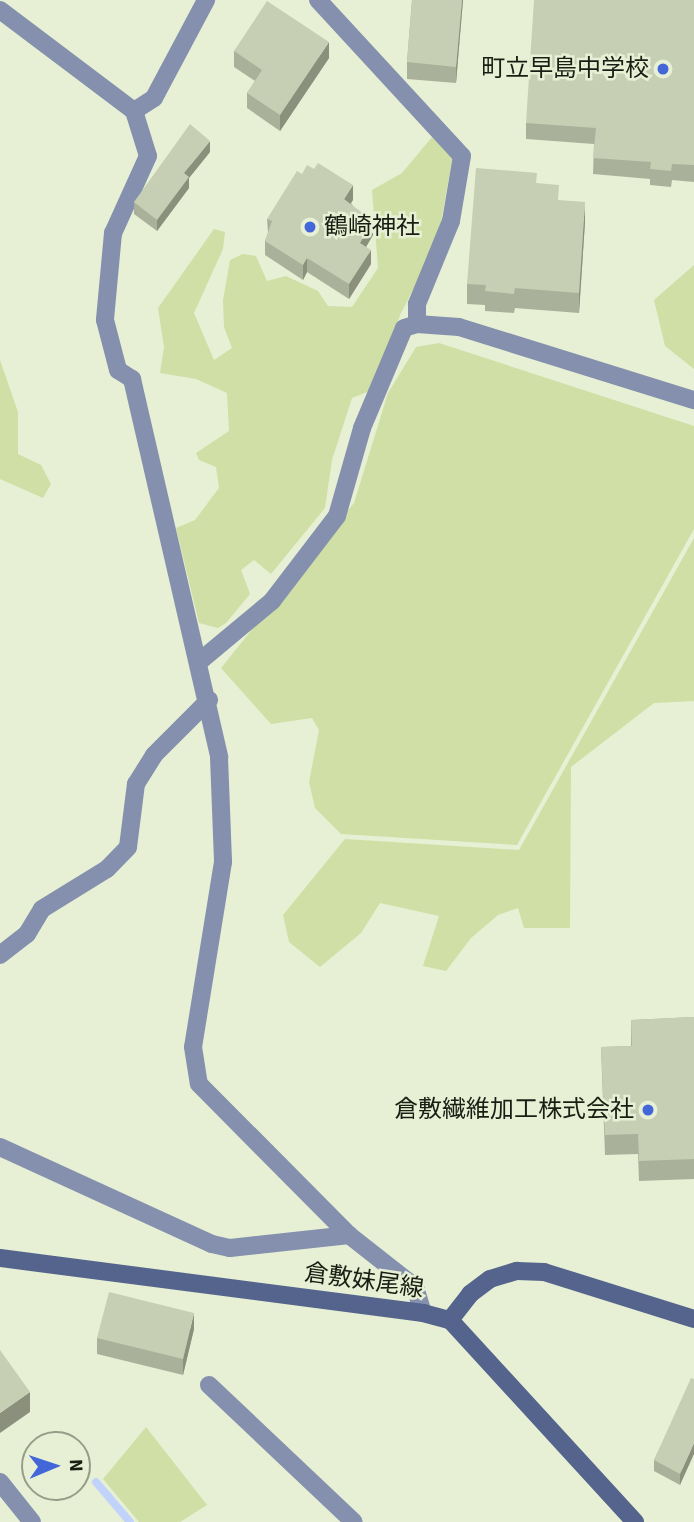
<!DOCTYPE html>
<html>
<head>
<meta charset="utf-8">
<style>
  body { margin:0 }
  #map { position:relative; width:694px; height:1522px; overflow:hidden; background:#e7f0d4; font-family:"Source Sans 3","Noto Sans JP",sans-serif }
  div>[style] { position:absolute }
  .green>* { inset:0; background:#cfdfa6 }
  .stream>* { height:8px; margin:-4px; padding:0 4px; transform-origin:4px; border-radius:4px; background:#c2d3fb }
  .street>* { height:18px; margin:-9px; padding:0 9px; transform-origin:9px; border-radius:9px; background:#8490ad }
  .secondary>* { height:18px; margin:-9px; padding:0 9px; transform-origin:9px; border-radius:9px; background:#54648d }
  .wall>* { inset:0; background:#aab19a }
  .shaded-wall>* { inset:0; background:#8b907d }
  .building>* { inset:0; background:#c6ceb3 }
  .dots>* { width:19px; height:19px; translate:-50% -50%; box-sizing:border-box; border:4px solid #e7f0d4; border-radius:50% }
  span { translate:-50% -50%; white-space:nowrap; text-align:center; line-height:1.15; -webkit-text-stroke:5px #e7f0d4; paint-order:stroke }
  .poi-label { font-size:24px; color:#1a1d13 }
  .right { translate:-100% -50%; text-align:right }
  .left { translate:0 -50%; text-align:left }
  .street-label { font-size:24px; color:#1a1d13 }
  .north { position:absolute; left:21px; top:1431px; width:70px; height:70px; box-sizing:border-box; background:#e7f0d4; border:2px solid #959c87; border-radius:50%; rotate:88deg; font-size:19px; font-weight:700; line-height:28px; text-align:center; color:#1a1d13 }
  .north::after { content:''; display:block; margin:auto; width:24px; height:32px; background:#4367d9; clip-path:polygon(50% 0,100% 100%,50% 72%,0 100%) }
</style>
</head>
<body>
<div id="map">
  <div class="green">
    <div style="clip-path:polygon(432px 137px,453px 155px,437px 244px,401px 313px,370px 391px,352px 398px,332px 460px,325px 508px,271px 574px,254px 560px,241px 570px,250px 594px,226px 623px,218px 628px,199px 623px,176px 528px,195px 520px,219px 488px,216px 467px,199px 460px,196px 453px,229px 431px,227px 393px,196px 379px,160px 373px,164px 347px,158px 308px,214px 229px,225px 232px,223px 249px,194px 313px,214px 360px,232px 348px,224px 327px,223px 300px,230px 260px,243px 254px,256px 256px,267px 281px,286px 276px,318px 291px,328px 306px,352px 307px,378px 268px,372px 190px,402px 173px)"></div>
    <div style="clip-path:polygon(694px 265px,694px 369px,665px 346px,654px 300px)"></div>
    <div style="clip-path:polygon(439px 343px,694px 426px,694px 529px,517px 845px,341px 834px,315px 808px,309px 782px,319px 730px,312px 718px,271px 724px,221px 668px,354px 503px,388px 393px,416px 347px)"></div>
    <div style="clip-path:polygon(0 360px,18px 412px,18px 454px,41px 465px,51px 484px,43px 498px,0 479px)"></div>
    <div style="clip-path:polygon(694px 538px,694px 701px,654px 703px,571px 767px,570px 928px,524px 928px,518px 908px,498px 915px,471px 938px,446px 971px,423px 966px,439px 916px,380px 903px,361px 933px,320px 967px,289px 942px,283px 915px,345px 839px,519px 850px)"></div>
    <div style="clip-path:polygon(146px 1427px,207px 1505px,180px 1522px,139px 1522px,103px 1479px)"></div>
  </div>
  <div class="stream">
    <div style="left:96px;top:1482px;width:52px;rotate:49.6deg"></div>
  </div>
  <div class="street">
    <div style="left:318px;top:0;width:212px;rotate:47.3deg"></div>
    <div style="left:462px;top:156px;width:66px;rotate:99.6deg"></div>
    <div style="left:451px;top:221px;width:90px;rotate:112.3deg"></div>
    <div style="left:417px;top:304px;width:20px;rotate:90deg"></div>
    <div style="left:0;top:10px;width:168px;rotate:37deg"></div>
    <div style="left:134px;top:111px;width:47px;rotate:72.7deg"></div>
    <div style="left:148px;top:156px;width:85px;rotate:114.4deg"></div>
    <div style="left:113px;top:233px;width:87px;rotate:95.3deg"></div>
    <div style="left:105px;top:320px;width:52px;rotate:75.4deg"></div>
    <div style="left:118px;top:370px;width:17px;rotate:33deg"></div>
    <div style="left:132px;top:379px;width:388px;rotate:77deg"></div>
    <div style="left:219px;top:757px;width:105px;rotate:87.8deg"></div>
    <div style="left:223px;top:862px;width:187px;rotate:99.2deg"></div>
    <div style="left:193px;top:1047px;width:37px;rotate:81deg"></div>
    <div style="left:199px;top:1084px;width:213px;rotate:45.2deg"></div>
    <div style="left:349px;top:1235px;width:84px;rotate:38.2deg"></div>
    <div style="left:415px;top:1287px;width:27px;rotate:73deg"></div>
    <div style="left:134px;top:111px;width:24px;rotate:-33deg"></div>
    <div style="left:154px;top:98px;width:111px;rotate:-62deg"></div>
    <div style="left:200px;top:661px;width:94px;rotate:-39.8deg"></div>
    <div style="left:272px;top:601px;width:107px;rotate:-52.6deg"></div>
    <div style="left:337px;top:516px;width:91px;rotate:-74.1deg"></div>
    <div style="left:362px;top:428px;width:108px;rotate:-67.2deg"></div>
    <div style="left:404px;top:328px;width:14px;rotate:-17deg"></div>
    <div style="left:417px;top:324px;width:42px;rotate:4.1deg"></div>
    <div style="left:459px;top:327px;width:246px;rotate:17.3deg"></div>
    <div style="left:0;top:955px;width:34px;rotate:-38deg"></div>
    <div style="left:27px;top:934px;width:29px;rotate:-59deg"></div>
    <div style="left:42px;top:909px;width:76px;rotate:-31.6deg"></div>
    <div style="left:107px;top:869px;width:30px;rotate:-46deg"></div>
    <div style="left:128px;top:847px;width:64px;rotate:-82.8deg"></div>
    <div style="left:136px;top:784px;width:34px;rotate:-58deg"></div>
    <div style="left:154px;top:755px;width:78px;rotate:-45deg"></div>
    <div style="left:0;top:1147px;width:233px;rotate:24.6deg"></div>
    <div style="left:212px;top:1244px;width:18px;rotate:13deg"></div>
    <div style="left:230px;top:1248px;width:120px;rotate:-6.2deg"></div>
    <div style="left:209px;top:1385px;width:199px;rotate:43.4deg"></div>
    <div style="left:0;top:1482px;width:51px;rotate:51.3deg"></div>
  </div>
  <div class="secondary">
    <div style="left:0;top:1258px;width:427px;rotate:7.4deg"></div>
    <div style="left:423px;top:1313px;width:28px;rotate:15deg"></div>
    <div style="left:450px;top:1320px;width:274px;rotate:47.5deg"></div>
    <div style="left:450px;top:1320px;width:33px;rotate:-52deg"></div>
    <div style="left:470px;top:1294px;width:25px;rotate:-37deg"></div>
    <div style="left:490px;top:1279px;width:28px;rotate:-17deg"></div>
    <div style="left:517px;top:1271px;width:27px;rotate:2deg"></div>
    <div style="left:544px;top:1272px;width:157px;rotate:17.4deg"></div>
  </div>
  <div class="wall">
    <div style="clip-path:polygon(412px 0,463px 0,456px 83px,407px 79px,407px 62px)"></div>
    <div style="clip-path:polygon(694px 0,694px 182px,672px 180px,671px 187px,650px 185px,650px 179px,593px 174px,594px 144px,526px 139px,526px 123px)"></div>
    <div style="clip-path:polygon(234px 51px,329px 58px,280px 131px,247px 108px,247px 93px,255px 81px,234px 67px)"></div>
    <div style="clip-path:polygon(210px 152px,189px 178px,189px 188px,157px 231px,134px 214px,134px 202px)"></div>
    <div style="clip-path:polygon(537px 183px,585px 222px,579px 313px,515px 308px,514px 313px,485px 311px,485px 305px,467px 304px,467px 284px)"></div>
    <div style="clip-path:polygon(353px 200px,351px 203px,373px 235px,366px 247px,371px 264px,349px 299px,307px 272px,303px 280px,265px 255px,265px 241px,268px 233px,267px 219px)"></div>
    <div style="clip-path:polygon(694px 1017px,694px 1179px,639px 1181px,638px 1154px,605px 1155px,601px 1047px,631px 1046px,631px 1020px)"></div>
    <div style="clip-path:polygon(194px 1329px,183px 1375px,97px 1354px,97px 1338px)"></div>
    <div style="clip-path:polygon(694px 1379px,680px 1485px,654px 1471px,654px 1460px)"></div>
  </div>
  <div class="shaded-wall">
    <div style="clip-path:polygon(462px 0,463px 0,456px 83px,456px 67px)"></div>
    <div style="clip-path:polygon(329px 42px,329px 58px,280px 131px,280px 115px)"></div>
    <div style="clip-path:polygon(210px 141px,210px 152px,189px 178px,189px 188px,157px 231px,157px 220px,184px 173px)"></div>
    <div style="clip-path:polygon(353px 185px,353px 200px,344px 213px,344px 199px)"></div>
    <div style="clip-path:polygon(585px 202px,585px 222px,579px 313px,579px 293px)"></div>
    <div style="clip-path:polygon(373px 221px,373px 235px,360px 257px,360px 243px)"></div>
    <div style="clip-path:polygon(371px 250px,371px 264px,349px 299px,349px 284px)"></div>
    <div style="clip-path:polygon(307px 258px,307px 272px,303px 280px,303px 265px)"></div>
    <div style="clip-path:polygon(194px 1313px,194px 1329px,183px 1375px,183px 1359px)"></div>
    <div style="clip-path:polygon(30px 1392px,30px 1412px,0 1433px,0 1413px)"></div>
    <div style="clip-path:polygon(694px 1443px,694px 1454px,680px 1485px,680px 1474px)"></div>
  </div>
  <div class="building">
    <div style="clip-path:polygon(412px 0,462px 0,456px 67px,407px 62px)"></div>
    <div style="clip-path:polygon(534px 0,694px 0,694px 165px,672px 164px,671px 171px,650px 169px,651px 162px,593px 158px,596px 128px,526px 123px)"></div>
    <div style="clip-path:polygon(267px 1px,329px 42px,280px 115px,247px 93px,262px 70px,234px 51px)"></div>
    <div style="clip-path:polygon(190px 124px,210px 141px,184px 173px,189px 177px,157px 220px,134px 202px)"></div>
    <div style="clip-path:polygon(318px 163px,353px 185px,344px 199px,373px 221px,360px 243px,371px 250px,349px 284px,307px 258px,303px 265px,265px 241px,272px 221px,267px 219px,297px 171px,302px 174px,307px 165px,314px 169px)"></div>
    <div style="clip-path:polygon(476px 168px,537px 173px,536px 183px,559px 185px,558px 200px,585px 202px,579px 293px,515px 288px,514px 294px,485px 291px,486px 285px,467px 284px)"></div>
    <div style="clip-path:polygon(694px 1017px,694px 1159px,639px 1161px,638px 1134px,605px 1135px,601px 1047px,632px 1046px,631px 1020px)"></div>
    <div style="clip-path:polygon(109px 1292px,194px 1313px,183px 1359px,97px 1338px)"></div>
    <div style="clip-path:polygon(0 1350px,30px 1392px,0 1413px)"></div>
    <div style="clip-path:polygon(691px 1378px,694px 1379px,694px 1443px,680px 1474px,654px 1460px)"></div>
  </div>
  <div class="dots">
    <div style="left:663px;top:69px;background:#4367d9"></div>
    <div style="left:310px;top:227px;background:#4367d9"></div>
    <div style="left:648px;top:1110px;background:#4367d9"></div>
  </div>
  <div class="poi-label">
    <span class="right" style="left:649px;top:69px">町立早島中学校</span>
    <span class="left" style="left:324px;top:227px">鶴崎神社</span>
    <span class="right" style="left:634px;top:1110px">倉敷繊維加工株式会社</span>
  </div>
  <div class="street-label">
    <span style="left:364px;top:1281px;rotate:8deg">倉敷妹尾線</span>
  </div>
  <div class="north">N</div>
</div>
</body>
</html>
